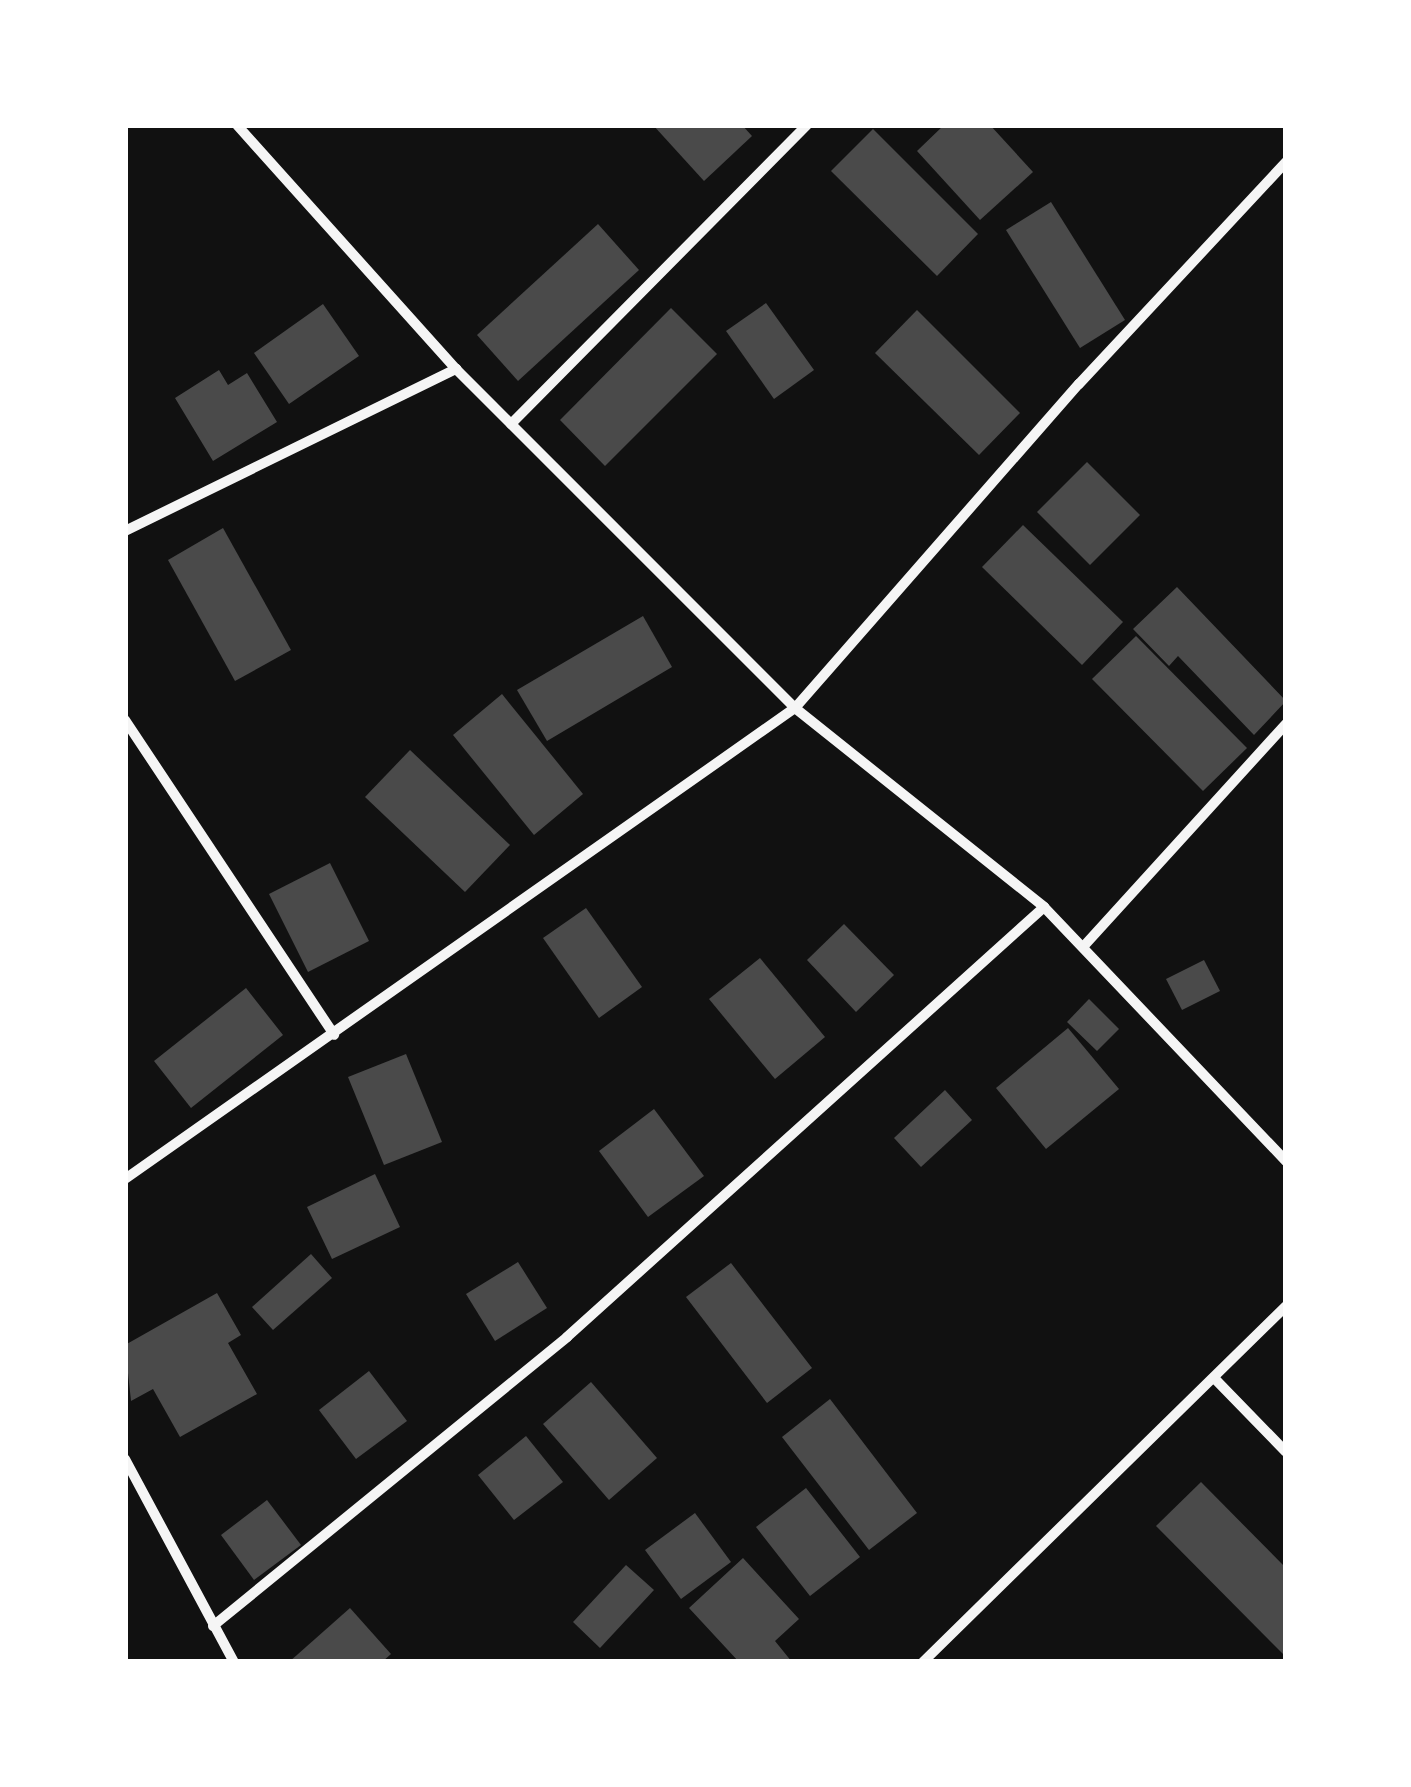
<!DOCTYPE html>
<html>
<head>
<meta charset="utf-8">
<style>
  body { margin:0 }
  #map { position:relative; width:1411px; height:1787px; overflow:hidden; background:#111; font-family:"IBM Plex Sans",sans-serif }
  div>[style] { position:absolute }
  .building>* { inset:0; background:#4a4a4a }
  .minor>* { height:10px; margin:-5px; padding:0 5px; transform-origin:5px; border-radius:5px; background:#f5f5f5 }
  span { translate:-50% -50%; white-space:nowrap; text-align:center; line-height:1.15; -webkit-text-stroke:8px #fff; paint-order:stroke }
  .frame { position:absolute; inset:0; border:128px solid #fff; pointer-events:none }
</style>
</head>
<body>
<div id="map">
  <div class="building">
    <div style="clip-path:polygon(653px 125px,742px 125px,752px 136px,704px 181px)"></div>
    <div style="clip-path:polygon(944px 125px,990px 125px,1033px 172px,980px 220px,917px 151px)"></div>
    <div style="clip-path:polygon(873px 129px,978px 234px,937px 276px,831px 171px)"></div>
    <div style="clip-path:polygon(1051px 202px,1125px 320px,1080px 348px,1006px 230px)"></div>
    <div style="clip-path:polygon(598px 224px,639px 270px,518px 381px,477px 335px)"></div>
    <div style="clip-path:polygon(766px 303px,814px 370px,774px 399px,726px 331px)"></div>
    <div style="clip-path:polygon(323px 304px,359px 356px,289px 404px,254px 353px)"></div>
    <div style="clip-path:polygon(671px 308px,717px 354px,605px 466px,560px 420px)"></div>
    <div style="clip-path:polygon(917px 310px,1020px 413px,979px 455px,875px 353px)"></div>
    <div style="clip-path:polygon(219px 370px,228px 385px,247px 373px,277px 422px,213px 461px,175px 398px)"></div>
    <div style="clip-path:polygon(1087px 462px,1140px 515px,1090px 565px,1037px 512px)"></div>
    <div style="clip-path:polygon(1023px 525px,1123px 622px,1082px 665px,982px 567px)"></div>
    <div style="clip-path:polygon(223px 528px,291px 650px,235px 681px,168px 560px)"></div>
    <div style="clip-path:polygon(1177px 587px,1286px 701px,1254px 735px,1178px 656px,1169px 666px,1133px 629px)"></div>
    <div style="clip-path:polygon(643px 616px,672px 667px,547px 741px,517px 690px)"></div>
    <div style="clip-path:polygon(1136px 636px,1247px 748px,1203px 791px,1092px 679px)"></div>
    <div style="clip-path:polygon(502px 694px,583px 794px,534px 835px,453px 735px)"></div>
    <div style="clip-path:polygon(410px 750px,510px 845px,465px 892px,365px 797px)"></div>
    <div style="clip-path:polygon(330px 863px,369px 941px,308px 972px,269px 894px)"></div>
    <div style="clip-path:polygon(586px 908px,642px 987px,599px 1018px,543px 938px)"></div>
    <div style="clip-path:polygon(844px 924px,894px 975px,856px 1012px,807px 960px)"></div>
    <div style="clip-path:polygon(760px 958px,825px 1037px,775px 1079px,709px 999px)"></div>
    <div style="clip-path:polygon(1204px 960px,1220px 991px,1182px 1010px,1166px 979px)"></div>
    <div style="clip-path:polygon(246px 988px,283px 1035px,191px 1108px,154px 1061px)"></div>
    <div style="clip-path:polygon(1089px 999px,1119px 1029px,1097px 1051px,1067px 1022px)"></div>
    <div style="clip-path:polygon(1068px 1028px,1119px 1089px,1046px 1149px,996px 1088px)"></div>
    <div style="clip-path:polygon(406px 1054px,442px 1142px,384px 1165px,348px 1077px)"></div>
    <div style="clip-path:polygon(945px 1090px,972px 1120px,921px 1167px,894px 1138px)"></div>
    <div style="clip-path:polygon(654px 1109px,704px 1176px,648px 1217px,599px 1151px)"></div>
    <div style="clip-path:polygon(375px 1174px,400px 1227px,332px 1259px,307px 1207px)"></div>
    <div style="clip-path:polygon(311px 1254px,332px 1278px,273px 1330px,252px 1307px)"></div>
    <div style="clip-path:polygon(518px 1262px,547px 1308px,495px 1341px,466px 1294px)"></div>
    <div style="clip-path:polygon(731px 1263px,812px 1368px,767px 1403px,686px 1297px)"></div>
    <div style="clip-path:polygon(217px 1293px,241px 1335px,228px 1343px,257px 1394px,180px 1437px,153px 1389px,131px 1401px,125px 1345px)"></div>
    <div style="clip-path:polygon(369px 1371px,407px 1421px,356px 1459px,319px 1410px)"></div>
    <div style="clip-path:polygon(591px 1382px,657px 1458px,609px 1500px,543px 1424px)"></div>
    <div style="clip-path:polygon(830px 1399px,917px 1513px,869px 1550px,782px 1437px)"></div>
    <div style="clip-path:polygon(526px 1436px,563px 1482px,514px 1520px,478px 1475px)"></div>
    <div style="clip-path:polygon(1201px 1482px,1286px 1568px,1286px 1657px,1156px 1526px)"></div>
    <div style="clip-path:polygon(806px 1488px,860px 1557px,810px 1596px,756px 1527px)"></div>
    <div style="clip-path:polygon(267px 1500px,301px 1545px,254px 1580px,221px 1535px)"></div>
    <div style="clip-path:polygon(695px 1513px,731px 1562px,681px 1599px,645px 1550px)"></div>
    <div style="clip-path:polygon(743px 1558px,799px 1619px,775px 1641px,792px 1662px,739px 1662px,689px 1608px)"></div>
    <div style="clip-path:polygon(626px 1565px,654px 1590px,600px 1648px,573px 1622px)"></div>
    <div style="clip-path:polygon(350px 1608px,391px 1654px,382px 1662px,289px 1662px)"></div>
  </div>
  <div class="minor">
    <div style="left:237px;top:125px;width:328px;rotate:48.1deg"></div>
    <div style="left:456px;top:369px;width:479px;rotate:45deg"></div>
    <div style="left:795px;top:708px;width:319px;rotate:38.6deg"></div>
    <div style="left:1044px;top:907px;width:351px;rotate:46.4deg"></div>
    <div style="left:511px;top:424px;width:421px;rotate:-45.3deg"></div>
    <div style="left:125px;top:531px;width:369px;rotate:-26.1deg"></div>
    <div style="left:125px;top:720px;width:378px;rotate:56.4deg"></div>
    <div style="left:1083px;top:947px;width:302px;rotate:-47.7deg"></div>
    <div style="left:125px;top:1179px;width:819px;rotate:-35.11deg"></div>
    <div style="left:795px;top:708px;width:431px;rotate:-48.8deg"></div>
    <div style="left:1079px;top:384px;width:304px;rotate:-47deg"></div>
    <div style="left:1216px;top:1380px;width:100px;rotate:45.8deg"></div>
    <div style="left:125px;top:1459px;width:230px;rotate:61.8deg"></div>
    <div style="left:213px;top:1626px;width:457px;rotate:-39.2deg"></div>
    <div style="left:567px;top:1337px;width:642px;rotate:-42.03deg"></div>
    <div style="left:923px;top:1662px;width:508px;rotate:-44.44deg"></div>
  </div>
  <div class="frame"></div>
</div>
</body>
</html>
